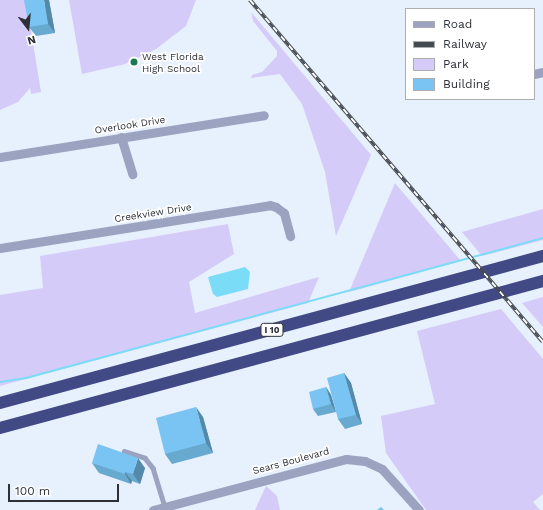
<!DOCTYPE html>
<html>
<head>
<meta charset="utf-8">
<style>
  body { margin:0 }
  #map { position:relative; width:543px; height:510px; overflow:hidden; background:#e7f0fd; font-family:"Work Sans",sans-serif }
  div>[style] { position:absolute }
  .green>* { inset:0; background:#d5cbf9 }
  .water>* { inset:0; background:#7adcf7 }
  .stream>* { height:2px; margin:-1px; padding:0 1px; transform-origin:1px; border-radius:1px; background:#7adcf7 }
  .lane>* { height:4.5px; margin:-2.25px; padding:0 2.25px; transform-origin:2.25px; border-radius:2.25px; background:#9ca3c1 }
  .street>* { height:9px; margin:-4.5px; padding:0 4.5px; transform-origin:4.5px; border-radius:4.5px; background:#9ca3c1 }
  .highway>* { height:12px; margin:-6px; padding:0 6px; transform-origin:6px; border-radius:6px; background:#424a86 }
  .rail>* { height:3.5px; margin-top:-1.75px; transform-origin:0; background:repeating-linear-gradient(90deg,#fff 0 6px,#464b51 0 12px); box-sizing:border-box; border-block:1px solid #464b51 }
  .wall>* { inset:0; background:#68a9d0 }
  .shaded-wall>* { inset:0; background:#5589a9 }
  .building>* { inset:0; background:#79c4f2 }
  .dots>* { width:11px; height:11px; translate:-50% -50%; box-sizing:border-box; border:2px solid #fff; border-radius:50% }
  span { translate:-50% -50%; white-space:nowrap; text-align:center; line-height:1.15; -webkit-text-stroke:3.5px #fff; paint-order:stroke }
  .shield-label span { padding:1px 3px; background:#fff; border:1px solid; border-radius:3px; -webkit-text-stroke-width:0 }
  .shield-label { font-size:9px; color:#2d3137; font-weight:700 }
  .poi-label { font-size:10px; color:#2d3137 }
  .left { translate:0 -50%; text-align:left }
  .street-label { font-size:10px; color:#2d3137 }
  .legend { position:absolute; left:405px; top:8px; width:130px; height:92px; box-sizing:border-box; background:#fff; border:1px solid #abadaf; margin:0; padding:5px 7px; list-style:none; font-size:12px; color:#2d3137 }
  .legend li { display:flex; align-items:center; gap:8px; height:20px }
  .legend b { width:20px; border:1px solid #abadaf }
  .north { position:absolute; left:8px; top:8px; width:40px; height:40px; -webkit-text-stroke:3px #fff; paint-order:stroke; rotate:164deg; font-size:11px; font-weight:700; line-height:16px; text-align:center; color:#2d3137 }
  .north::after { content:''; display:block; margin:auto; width:14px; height:18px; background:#2d3137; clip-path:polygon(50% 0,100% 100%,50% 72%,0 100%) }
  .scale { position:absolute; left:8px; top:484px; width:111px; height:18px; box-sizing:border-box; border:2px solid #2d3137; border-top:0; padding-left:5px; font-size:12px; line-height:14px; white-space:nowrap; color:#2d3137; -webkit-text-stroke:3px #fff; paint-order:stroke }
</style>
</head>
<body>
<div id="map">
  <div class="green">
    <div style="clip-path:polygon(0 0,26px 0,41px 92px,31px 94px,30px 88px,18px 102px,0 110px)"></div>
    <div style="clip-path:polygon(69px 0,196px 0,186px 26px,156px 49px,125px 64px,82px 74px)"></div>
    <div style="clip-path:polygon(251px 12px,371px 155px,336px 236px,325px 172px,302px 104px,280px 74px,251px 78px,252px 75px,262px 72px,277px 56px,277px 51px,253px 21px)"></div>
    <div style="clip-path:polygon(395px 183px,461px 261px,349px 292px)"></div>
    <div style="clip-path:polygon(543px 209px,543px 240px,482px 256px,462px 232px)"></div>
    <div style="clip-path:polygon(228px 224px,234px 254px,189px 282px,195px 313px,319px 277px,308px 303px,0 386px,0 295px,43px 288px,40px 256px)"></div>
    <div style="clip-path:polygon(543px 297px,543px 327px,522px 303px)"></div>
    <div style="clip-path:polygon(501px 309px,543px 359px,543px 494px,533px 502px,540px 510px,426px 510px,386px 453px,381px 416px,435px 404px,417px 331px)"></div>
    <div style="clip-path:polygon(266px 486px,277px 496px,280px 510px,255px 510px)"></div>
  </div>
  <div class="water">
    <div style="clip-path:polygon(245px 267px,250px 272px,248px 289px,217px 297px,213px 294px,208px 277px)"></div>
  </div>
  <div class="stream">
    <div style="left:0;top:382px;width:26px;rotate:-9deg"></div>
    <div style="left:26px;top:378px;width:536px;rotate:-15.15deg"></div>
  </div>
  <div class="lane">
    <div style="left:124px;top:451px;width:22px;rotate:18deg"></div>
    <div style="left:145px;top:458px;width:13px;rotate:51deg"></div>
    <div style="left:153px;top:468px;width:41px;rotate:72.9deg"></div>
  </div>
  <div class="street">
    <div style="left:534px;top:74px;width:9px;rotate:-13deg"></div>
    <div style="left:121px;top:137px;width:39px;rotate:73deg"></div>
    <div style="left:0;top:157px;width:267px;rotate:-9deg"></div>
    <div style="left:0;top:248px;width:273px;rotate:-9deg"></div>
    <div style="left:270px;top:205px;width:6px;rotate:18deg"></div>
    <div style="left:276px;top:207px;width:10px;rotate:37deg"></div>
    <div style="left:284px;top:213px;width:24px;rotate:75deg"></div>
    <div style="left:153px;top:510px;width:200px;rotate:-14.8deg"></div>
    <div style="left:346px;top:459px;width:19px;rotate:6deg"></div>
    <div style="left:365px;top:461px;width:19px;rotate:25deg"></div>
    <div style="left:382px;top:469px;width:55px;rotate:47.9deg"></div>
  </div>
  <div class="highway">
    <div style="left:0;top:403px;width:563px;rotate:-15.15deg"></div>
    <div style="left:0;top:428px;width:563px;rotate:-15.15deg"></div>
  </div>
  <div class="rail">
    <div style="left:250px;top:0;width:450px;rotate:49.4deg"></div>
  </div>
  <div class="wall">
    <div style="clip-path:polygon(49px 0,55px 33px,36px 36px,29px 27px)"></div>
    <div style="clip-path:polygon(344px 373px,351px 383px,362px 424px,345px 429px,338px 419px)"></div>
    <div style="clip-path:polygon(326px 387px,331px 395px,336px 412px,318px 416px,313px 409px)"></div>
    <div style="clip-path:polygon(203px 417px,213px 453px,172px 464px,165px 454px)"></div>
    <div style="clip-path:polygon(92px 463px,145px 468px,140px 484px,132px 481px,131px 484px,99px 473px)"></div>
  </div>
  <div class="shaded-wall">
    <div style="clip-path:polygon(44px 0,49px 0,55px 33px,48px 24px)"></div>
    <div style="clip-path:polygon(344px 373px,351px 383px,362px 424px,356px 415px)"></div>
    <div style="clip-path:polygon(326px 387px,331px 395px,336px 412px,331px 404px)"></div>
    <div style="clip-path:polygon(196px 407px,203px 417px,213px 453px,206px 443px)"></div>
    <div style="clip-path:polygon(138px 458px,145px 468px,140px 484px,133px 474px)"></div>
    <div style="clip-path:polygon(125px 472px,132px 481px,131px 484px,125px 474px)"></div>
  </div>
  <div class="building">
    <div style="clip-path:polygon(24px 0,44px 0,48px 24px,29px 27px)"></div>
    <div style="clip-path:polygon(344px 373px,356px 415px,338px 419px,327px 378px)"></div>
    <div style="clip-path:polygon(326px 387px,331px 404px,313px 409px,309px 392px)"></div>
    <div style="clip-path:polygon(196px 407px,206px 443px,165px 454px,156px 418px)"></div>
    <div style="clip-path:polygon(98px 444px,138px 458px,133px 474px,125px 472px,125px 474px,92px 463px)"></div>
    <div style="clip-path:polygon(381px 507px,384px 510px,377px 510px)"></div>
  </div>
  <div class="dots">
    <div style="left:134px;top:62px;background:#1a7950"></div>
  </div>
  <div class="shield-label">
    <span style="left:272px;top:330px">I 10</span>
  </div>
  <div class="poi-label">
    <span class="left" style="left:142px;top:62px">West Florida<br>High School</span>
  </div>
  <div class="street-label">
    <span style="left:130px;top:125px;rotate:-9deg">Overlook Drive</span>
    <span style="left:153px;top:213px;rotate:-9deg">Creekview Drive</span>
    <span style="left:291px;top:461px;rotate:-15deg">Sears Boulevard</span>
  </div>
  <ul class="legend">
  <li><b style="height:5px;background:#9ca3c1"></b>Road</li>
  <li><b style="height:5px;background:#464b51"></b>Railway</li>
  <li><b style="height:11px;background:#d5cbf9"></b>Park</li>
  <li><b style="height:11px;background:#79c4f2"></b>Building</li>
  </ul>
  <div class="north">N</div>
  <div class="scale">100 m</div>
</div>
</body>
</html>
